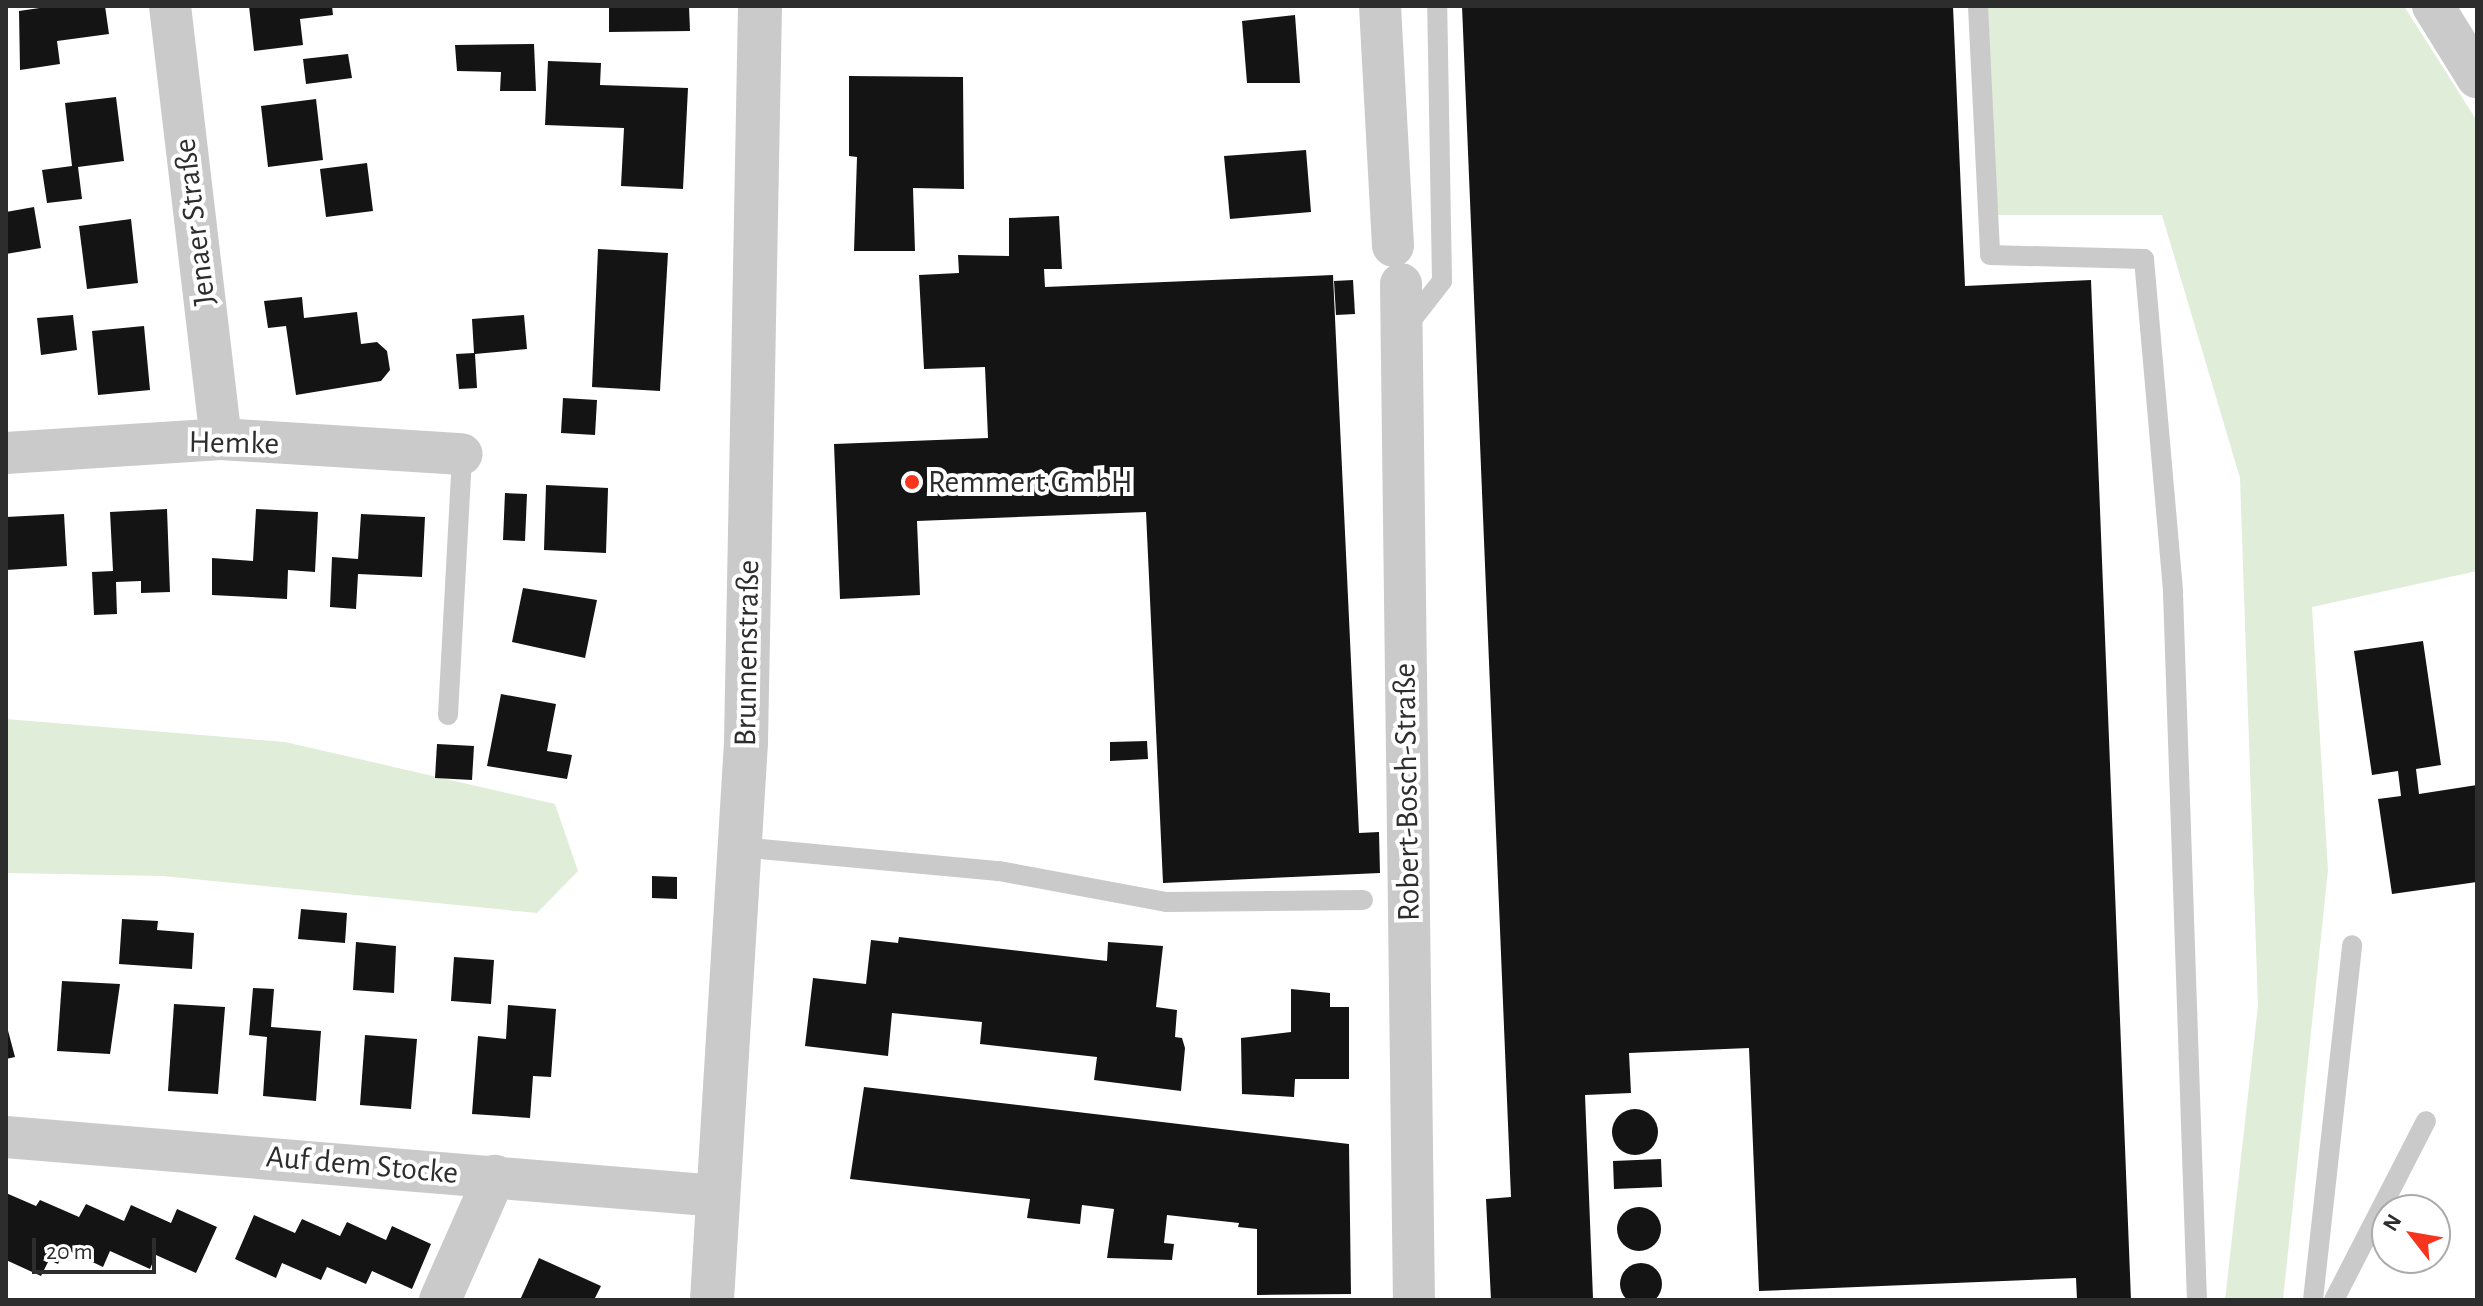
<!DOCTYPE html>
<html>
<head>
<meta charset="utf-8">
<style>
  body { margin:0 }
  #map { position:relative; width:2483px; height:1306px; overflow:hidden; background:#fff; font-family:"Alegreya Sans",sans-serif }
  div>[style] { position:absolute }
  .green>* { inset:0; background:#e0edd9 }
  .building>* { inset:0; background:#141414 }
  .round { border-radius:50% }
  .service>* { height:20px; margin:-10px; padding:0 10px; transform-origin:10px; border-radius:10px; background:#cacaca }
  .minor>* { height:42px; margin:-21px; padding:0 21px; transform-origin:21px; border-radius:21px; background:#cacaca }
  .tertiary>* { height:44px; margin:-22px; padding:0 22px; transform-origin:22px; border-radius:22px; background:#cacaca }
  .dots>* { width:22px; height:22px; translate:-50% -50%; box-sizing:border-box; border:4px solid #fff; border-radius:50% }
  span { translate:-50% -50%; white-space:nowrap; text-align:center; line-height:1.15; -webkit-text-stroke:8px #fff; paint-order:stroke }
  .street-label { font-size:32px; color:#2d2d2d }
  .poi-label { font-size:32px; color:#2d2d2d }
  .left { translate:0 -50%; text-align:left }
  .frame { position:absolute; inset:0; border:8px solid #2d2d2d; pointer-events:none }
  .north { position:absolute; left:2371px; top:1194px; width:80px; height:80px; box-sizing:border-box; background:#fff; border:2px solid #ababab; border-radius:50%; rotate:301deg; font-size:22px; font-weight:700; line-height:32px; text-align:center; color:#2d2d2d }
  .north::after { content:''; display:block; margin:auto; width:28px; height:36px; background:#f7341d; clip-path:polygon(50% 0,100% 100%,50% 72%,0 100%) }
  .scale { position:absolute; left:32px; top:1238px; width:124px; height:36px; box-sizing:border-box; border:4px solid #2d2d2d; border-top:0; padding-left:10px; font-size:24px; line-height:28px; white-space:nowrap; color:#2d2d2d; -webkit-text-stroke:6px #fff; paint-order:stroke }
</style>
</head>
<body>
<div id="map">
  <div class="green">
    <div style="clip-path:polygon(1986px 6px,2404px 6px,2477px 121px,2477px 571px,2312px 607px,2328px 870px,2283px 1300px,2225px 1300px,2258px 1006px,2240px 478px,2162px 215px,1995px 215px)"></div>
    <div style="clip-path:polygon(6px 719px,285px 742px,555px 804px,578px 871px,537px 913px,163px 876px,6px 873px)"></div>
  </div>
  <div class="building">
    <div style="clip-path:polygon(53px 6px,105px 6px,109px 34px,57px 41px,60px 64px,20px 70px,19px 11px)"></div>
    <div style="clip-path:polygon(249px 6px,332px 6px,333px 15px,300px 19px,303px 45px,254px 51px)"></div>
    <div style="clip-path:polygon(609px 6px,689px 6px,690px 31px,609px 32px)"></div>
    <div style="clip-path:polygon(1462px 6px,1953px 6px,1965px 286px,2091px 280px,2131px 1300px,2077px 1300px,2076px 1278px,1759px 1291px,1749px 1048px,1629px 1053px,1631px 1093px,1585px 1095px,1593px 1298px,1491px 1300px,1486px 1199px,1511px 1197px)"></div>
    <div style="clip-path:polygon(1295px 15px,1300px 83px,1247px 83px,1242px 21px)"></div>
    <div style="clip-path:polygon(534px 44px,536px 91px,500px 91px,501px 72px,457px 71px,455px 45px)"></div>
    <div style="clip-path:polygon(348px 54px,352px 78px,306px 84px,303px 59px)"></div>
    <div style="clip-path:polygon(548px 61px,601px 63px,600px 85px,688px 88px,683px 189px,621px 186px,624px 128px,545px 125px)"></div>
    <div style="clip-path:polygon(849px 76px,963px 77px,964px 189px,913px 188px,915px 251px,854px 251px,857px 157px,849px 156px)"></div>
    <div style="clip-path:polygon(116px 97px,124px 161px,78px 167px,82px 199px,47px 203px,42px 170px,72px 166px,65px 103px)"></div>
    <div style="clip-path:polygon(316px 99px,323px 160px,268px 167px,261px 106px)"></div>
    <div style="clip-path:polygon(1306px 150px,1311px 212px,1230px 219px,1224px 156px)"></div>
    <div style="clip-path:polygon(367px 163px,373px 211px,326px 217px,320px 169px)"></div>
    <div style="clip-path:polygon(34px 207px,41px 248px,6px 254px,6px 212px)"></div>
    <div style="clip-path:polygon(1059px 216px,1062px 269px,1044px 269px,1045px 287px,1333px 275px,1359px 833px,1379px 832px,1380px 873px,1163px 883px,1146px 512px,917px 521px,920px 595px,840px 599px,834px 444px,988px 438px,985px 367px,924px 369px,919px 275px,959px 273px,958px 255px,1009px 256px,1009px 218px)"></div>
    <div style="clip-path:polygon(131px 219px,138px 283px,87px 289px,79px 226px)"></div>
    <div style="clip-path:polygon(598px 249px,668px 253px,660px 391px,592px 387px)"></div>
    <div style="clip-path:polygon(1353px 280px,1355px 314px,1336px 315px,1334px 281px)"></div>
    <div style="clip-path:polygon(302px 297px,304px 318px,357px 312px,361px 344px,377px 342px,387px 351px,390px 370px,381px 381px,296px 395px,286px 326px,268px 328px,264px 301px)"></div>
    <div style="clip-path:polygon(73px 315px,77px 350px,41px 355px,37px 318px)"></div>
    <div style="clip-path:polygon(524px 315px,527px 349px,475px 354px,477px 388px,459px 389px,456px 354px,474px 353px,472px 319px)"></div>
    <div style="clip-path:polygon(144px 326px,150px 390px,98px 395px,92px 331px)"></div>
    <div style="clip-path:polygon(563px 398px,597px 400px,595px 435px,561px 433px)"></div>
    <div style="clip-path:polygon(546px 485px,608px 488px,606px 553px,544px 550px)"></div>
    <div style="clip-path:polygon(505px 493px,527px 494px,525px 541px,503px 540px)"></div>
    <div style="clip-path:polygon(167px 509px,170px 592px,141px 593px,141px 581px,116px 582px,117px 614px,94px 615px,92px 572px,113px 571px,110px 512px)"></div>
    <div style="clip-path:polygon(256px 509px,318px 512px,315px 572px,288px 570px,287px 599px,212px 595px,212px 558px,253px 561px)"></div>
    <div style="clip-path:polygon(64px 514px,67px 566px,6px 570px,6px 517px)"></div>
    <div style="clip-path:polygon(361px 514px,425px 517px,422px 577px,358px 574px,356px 609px,330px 607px,332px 557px,358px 559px)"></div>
    <div style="clip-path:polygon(523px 588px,597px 600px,585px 658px,512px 642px)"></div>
    <div style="clip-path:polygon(2423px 641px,2441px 765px,2416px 769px,2419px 794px,2477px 785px,2477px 882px,2392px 894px,2378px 799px,2401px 796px,2398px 771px,2372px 775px,2354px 651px)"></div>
    <div style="clip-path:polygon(501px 694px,556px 704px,547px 751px,572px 755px,567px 779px,487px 766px)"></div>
    <div style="clip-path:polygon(1147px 741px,1148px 759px,1110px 761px,1110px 742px)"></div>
    <div style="clip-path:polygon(437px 744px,474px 746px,472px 780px,435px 778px)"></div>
    <div style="clip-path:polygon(652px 876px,677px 877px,677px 899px,652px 898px)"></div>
    <div style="clip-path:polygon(301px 909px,347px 913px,345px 943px,298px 939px)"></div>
    <div style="clip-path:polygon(122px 919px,158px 921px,157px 930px,194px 933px,192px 969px,119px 964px)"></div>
    <div style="clip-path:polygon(899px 937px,1107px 961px,1108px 942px,1163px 946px,1156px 1007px,1177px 1010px,1175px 1037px,1182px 1038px,1185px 1048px,1181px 1091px,1094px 1080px,1097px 1057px,980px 1044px,982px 1022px,892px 1013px,888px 1056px,805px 1046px,813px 978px,866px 984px,871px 940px,898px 943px)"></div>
    <div style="clip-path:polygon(356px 942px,396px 946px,394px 993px,353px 990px)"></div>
    <div style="clip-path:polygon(454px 957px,494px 960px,491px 1004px,451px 1001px)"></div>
    <div style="clip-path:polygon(62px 981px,120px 984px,110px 1054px,57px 1051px)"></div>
    <div style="clip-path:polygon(253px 988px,274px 989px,271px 1027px,321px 1031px,316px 1101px,263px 1096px,267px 1037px,249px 1035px)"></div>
    <div style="clip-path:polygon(1291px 989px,1330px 993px,1330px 1007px,1349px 1007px,1349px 1079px,1295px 1079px,1294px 1097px,1242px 1094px,1241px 1038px,1291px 1032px)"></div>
    <div style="clip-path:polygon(174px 1004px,225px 1007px,218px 1094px,168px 1091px)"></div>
    <div style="clip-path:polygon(508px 1005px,556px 1009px,551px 1077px,533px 1076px,530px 1118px,472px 1114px,478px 1036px,506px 1039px)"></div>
    <div style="clip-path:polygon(6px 1023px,15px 1057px,6px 1059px)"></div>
    <div style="clip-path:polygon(365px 1035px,417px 1039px,411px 1109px,360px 1105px)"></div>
    <div style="clip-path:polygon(864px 1087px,1349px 1144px,1351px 1294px,1257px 1295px,1257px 1229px,1238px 1227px,1239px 1223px,1167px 1215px,1164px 1243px,1174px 1244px,1172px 1260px,1107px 1258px,1114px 1209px,1082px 1205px,1080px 1224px,1027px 1218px,1030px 1199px,850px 1179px)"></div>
    <div class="round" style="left:1612px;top:1109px;width:46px;height:46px"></div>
    <div style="clip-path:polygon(1661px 1159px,1662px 1187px,1614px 1189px,1613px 1161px)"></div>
    <div style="clip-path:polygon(6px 1193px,36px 1206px,40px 1200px,79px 1217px,86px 1204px,124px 1221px,131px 1205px,171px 1223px,177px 1209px,217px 1227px,196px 1273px,156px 1255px,150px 1269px,110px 1251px,103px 1267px,65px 1249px,58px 1264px,49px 1260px,41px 1276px,6px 1260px)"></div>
    <div class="round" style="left:1617px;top:1207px;width:44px;height:44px"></div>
    <div style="clip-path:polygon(254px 1215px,295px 1233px,302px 1219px,340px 1236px,347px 1222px,386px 1240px,392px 1226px,431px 1244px,412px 1289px,372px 1271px,366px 1284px,327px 1267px,321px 1280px,282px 1263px,276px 1278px,235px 1259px)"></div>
    <div style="clip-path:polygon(539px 1258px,601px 1286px,594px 1300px,520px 1300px)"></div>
    <div class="round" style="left:1620px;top:1263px;width:42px;height:42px"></div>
  </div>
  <div class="service">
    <div style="left:1978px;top:6px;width:249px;rotate:87.2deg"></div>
    <div style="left:1990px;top:255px;width:154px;rotate:1.5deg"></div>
    <div style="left:2144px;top:259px;width:335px;rotate:85deg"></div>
    <div style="left:2173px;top:593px;width:707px;rotate:88.06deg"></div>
    <div style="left:1407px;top:326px;width:57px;rotate:-52.1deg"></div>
    <div style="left:1442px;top:281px;width:275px;rotate:-91deg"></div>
    <div style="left:448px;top:715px;width:261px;rotate:-86.9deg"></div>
    <div style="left:739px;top:847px;width:261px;rotate:5.3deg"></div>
    <div style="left:999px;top:871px;width:170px;rotate:10.5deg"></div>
    <div style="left:1166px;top:902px;width:197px;rotate:-0.6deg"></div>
    <div style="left:2313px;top:1300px;width:357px;rotate:-83.7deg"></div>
    <div style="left:2334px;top:1300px;width:201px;rotate:-62.8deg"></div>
  </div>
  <div class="minor">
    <div style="left:170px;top:6px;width:436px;rotate:83.3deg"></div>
    <div style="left:1380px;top:6px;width:240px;rotate:86.9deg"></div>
    <div style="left:2433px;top:6px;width:84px;rotate:58.2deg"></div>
    <div style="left:1401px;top:284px;width:1016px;rotate:89.27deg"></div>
    <div style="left:6px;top:453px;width:215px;rotate:-3.7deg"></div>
    <div style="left:221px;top:439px;width:241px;rotate:3.6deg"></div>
    <div style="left:6px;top:1137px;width:713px;rotate:4.74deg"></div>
    <div style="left:440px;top:1300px;width:136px;rotate:-66.1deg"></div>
  </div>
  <div class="tertiary">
    <div style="left:712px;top:1300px;width:559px;rotate:-86.51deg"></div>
    <div style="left:746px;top:742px;width:736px;rotate:-88.91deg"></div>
  </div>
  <div class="dots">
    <div style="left:912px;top:482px;background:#f7341d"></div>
  </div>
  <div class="street-label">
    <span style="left:195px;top:222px;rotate:-97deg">Jenaer Straße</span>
    <span style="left:234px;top:443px;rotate:1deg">Hemke</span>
    <span style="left:747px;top:653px;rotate:-89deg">Brunnenstraße</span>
    <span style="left:1407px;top:792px;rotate:-91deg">Robert-Bosch-Straße</span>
    <span style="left:362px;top:1165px;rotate:5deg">Auf dem Stocke</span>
  </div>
  <div class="poi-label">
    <span class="left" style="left:928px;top:482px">Remmert GmbH</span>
  </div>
  <div class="frame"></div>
  <div class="north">N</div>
  <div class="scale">20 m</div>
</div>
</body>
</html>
